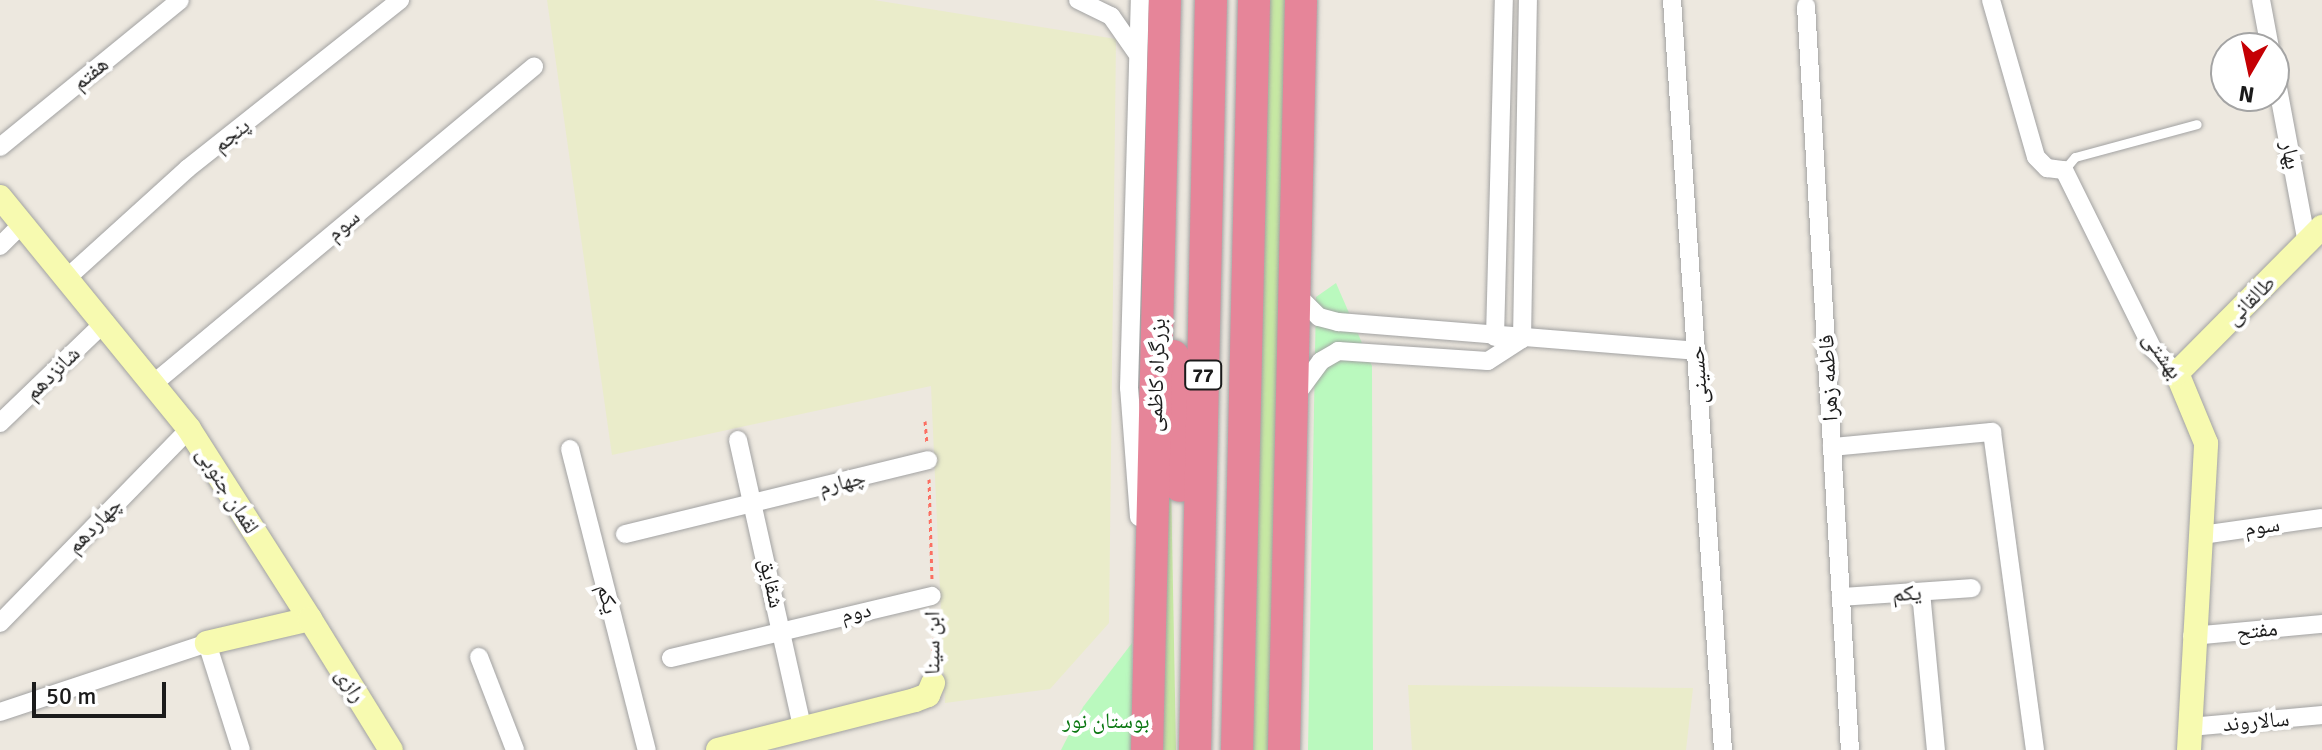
<!DOCTYPE html>
<html>
<head>
<meta charset="utf-8">
<style>
  body { margin:0 }
  #map { position:relative; width:2322px; height:750px; overflow:hidden; background:#ede8df; font-family:Signika,"Noto Naskh Arabic",sans-serif }
  div>[style] { position:absolute }
  .farmland>* { inset:0; background:#eaecca }
  .grass>* { inset:0; background:#c7e9a3 }
  .park>* { inset:0; background:#baf9be }
  .path>* { height:3px; margin-top:-1.5px; transform-origin:0; background:repeating-linear-gradient(90deg,#fb6f62 0 4px,transparent 0 8px) }
  .roads { filter:drop-shadow(0 0 2px #a2a2a2) drop-shadow(0 0 2px #a2a2a2) }
  .lane>* { height:9px; margin:-4.5px; padding:0 4.5px; transform-origin:4.5px; border-radius:4.5px; background:#fff }
  .street>* { height:18px; margin:-9px; padding:0 9px; transform-origin:9px; border-radius:9px; background:#fff }
  .secondary>* { height:24px; margin:-12px; padding:0 12px; transform-origin:12px; border-radius:12px; background:#f7fab0 }
  .highway>* { height:32px; margin:-16px; padding:0 16px; transform-origin:16px; border-radius:16px; background:#e68599 }
  span { translate:-50% -50%; white-space:nowrap; text-align:center; line-height:1.15; -webkit-text-stroke:8px #fff; paint-order:stroke }
  .shield-label span { padding:2px 6px; background:#fff; border:2px solid; border-radius:6px; -webkit-text-stroke-width:0 }
  .shield-label { font-size:20px; color:#1b1b1b; font-weight:700 }
  .street-label { font-size:22px; color:#1b1b1b }
  .park-label { font-size:22px; color:#0a7711 }
  .north { position:absolute; left:2210px; top:32px; width:80px; height:80px; box-sizing:border-box; background:#fff; border:2px solid #a4a4a4; border-radius:50%; rotate:189deg; font-size:22px; font-weight:700; line-height:32px; text-align:center; color:#1b1b1b }
  .north::after { content:''; display:block; margin:auto; width:28px; height:36px; background:#c50004; clip-path:polygon(50% 0,100% 100%,50% 72%,0 100%) }
  .scale { position:absolute; left:32px; top:682px; width:134px; height:36px; box-sizing:border-box; border:4px solid #1b1b1b; border-top:0; padding-left:10px; font-size:24px; line-height:28px; white-space:nowrap; color:#1b1b1b; -webkit-text-stroke:6px #fff; paint-order:stroke }
</style>
</head>
<body>
<div id="map">
  <div class="farmland">
    <div style="clip-path:polygon(547px 0,874px 0,1116px 39px,1109px 623px,1050px 689px,945px 703px,931px 386px,612px 455px)"></div>
    <div style="clip-path:polygon(1408px 685px,1693px 688px,1686px 750px,1412px 750px)"></div>
  </div>
  <div class="grass">
    <div style="clip-path:polygon(1269px 0,1290px 0,1274px 750px,1253px 750px)"></div>
    <div style="clip-path:polygon(1171px 480px,1176px 750px,1158px 750px,1165px 498px)"></div>
  </div>
  <div class="park">
    <div style="clip-path:polygon(1336px 283px,1372px 366px,1373px 750px,1308px 750px,1316px 297px)"></div>
    <div style="clip-path:polygon(1132px 643px,1134px 750px,1061px 750px,1083px 707px)"></div>
  </div>
  <div class="path">
    <div style="left:925px;top:421px;width:22px;rotate:85deg"></div>
    <div style="left:929px;top:479px;width:100px;rotate:88.3deg"></div>
    <div style="left:932px;top:614px;width:49px;rotate:88.8deg"></div>
  </div>
  <div class="roads">
    <div class="lane">
      <div style="left:2064px;top:170px;width:17px;rotate:-50deg"></div>
      <div style="left:2075px;top:157px;width:126px;rotate:-15.1deg"></div>
    </div>
    <div class="street">
      <div style="left:1078px;top:0;width:37px;rotate:26deg"></div>
      <div style="left:1111px;top:16px;width:44px;rotate:55.2deg"></div>
      <div style="left:1672px;top:0;width:752px;rotate:86.11deg"></div>
      <div style="left:1991px;top:0;width:163px;rotate:74deg"></div>
      <div style="left:2036px;top:157px;width:16px;rotate:45deg"></div>
      <div style="left:2047px;top:168px;width:17px;rotate:7deg"></div>
      <div style="left:2064px;top:170px;width:200px;rotate:63.6deg"></div>
      <div style="left:2153px;top:349px;width:34px;rotate:45deg"></div>
      <div style="left:2261px;top:0;width:49px;rotate:79.4deg"></div>
      <div style="left:1806px;top:6px;width:745px;rotate:86.62deg"></div>
      <div style="left:2274px;top:67px;width:179px;rotate:79.4deg"></div>
      <div style="left:0;top:147px;width:232px;rotate:-39.2deg"></div>
      <div style="left:0;top:246px;width:31px;rotate:-45deg"></div>
      <div style="left:68px;top:277px;width:161px;rotate:-42.2deg"></div>
      <div style="left:187px;top:169px;width:272px;rotate:-38.4deg"></div>
      <div style="left:1295px;top:293px;width:34px;rotate:45deg"></div>
      <div style="left:1319px;top:317px;width:20px;rotate:15deg"></div>
      <div style="left:1338px;top:322px;width:359px;rotate:4.6deg"></div>
      <div style="left:1495px;top:337px;width:337px;rotate:-88.5deg"></div>
      <div style="left:1522px;top:339px;width:339px;rotate:-89deg"></div>
      <div style="left:153px;top:384px;width:496px;rotate:-39.8deg"></div>
      <div style="left:1296px;top:395px;width:42px;rotate:-53.7deg"></div>
      <div style="left:1321px;top:361px;width:20px;rotate:-30deg"></div>
      <div style="left:1338px;top:351px;width:150px;rotate:3.8deg"></div>
      <div style="left:1488px;top:361px;width:40px;rotate:-32.9deg"></div>
      <div style="left:0;top:423px;width:146px;rotate:-43.9deg"></div>
      <div style="left:738px;top:440px;width:293px;rotate:77.4deg"></div>
      <div style="left:1832px;top:447px;width:161px;rotate:-5.4deg"></div>
      <div style="left:1992px;top:432px;width:321px;rotate:82.3deg"></div>
      <div style="left:570px;top:449px;width:311px;rotate:75.7deg"></div>
      <div style="left:1139px;top:517px;width:129px;rotate:-94.4deg"></div>
      <div style="left:1129px;top:388px;width:388px;rotate:-88.4deg"></div>
      <div style="left:625px;top:534px;width:312px;rotate:-13.7deg"></div>
      <div style="left:2202px;top:535px;width:121px;rotate:-8.1deg"></div>
      <div style="left:1921px;top:592px;width:159px;rotate:84.6deg"></div>
      <div style="left:1841px;top:597px;width:131px;rotate:-3.9deg"></div>
      <div style="left:0;top:623px;width:271px;rotate:-45.7deg"></div>
      <div style="left:2192px;top:636px;width:131px;rotate:-5.3deg"></div>
      <div style="left:479px;top:657px;width:100px;rotate:68.8deg"></div>
      <div style="left:671px;top:658px;width:268px;rotate:-13.4deg"></div>
      <div style="left:0;top:712px;width:218px;rotate:-18.4deg"></div>
      <div style="left:207px;top:643px;width:112px;rotate:72.4deg"></div>
      <div style="left:2190px;top:727px;width:133px;rotate:-5.2deg"></div>
    </div>
    <div class="secondary">
      <div style="left:0;top:197px;width:299px;rotate:50.8deg"></div>
      <div style="left:189px;top:429px;width:225px;rotate:57.5deg"></div>
      <div style="left:310px;top:619px;width:106px;rotate:166.9deg"></div>
      <div style="left:310px;top:619px;width:154px;rotate:58.3deg"></div>
      <div style="left:718px;top:750px;width:203px;rotate:-14.2deg"></div>
      <div style="left:915px;top:700px;width:14px;rotate:-21deg"></div>
      <div style="left:928px;top:695px;width:13px;rotate:-67deg"></div>
      <div style="left:2189px;top:750px;width:307px;rotate:-86.8deg"></div>
      <div style="left:2206px;top:443px;width:76px;rotate:-112.5deg"></div>
      <div style="left:2177px;top:373px;width:206px;rotate:-45.2deg"></div>
    </div>
    <div class="highway">
      <div style="left:1173px;top:356px;width:130px;rotate:86.9deg"></div>
      <div style="left:1147px;top:750px;width:750px;rotate:-88.63deg"></div>
      <div style="left:1195px;top:750px;width:750px;rotate:-88.78deg"></div>
      <div style="left:1237px;top:750px;width:750px;rotate:-88.7deg"></div>
      <div style="left:1284px;top:750px;width:750px;rotate:-88.7deg"></div>
    </div>
  </div>
  <div class="shield-label">
    <span style="left:1203px;top:375px">77</span>
  </div>
  <div class="street-label">
    <span style="left:90px;top:73px;rotate:-39deg">هفتم</span>
    <span style="left:231px;top:135px;rotate:-39deg">پنجم</span>
    <span style="left:2291px;top:155px;rotate:79deg">بهار</span>
    <span style="left:343px;top:225px;rotate:-40deg">سوم</span>
    <span style="left:2250px;top:300px;rotate:-45deg">طالقانی</span>
    <span style="left:2163px;top:355px;rotate:55deg">بهشتی</span>
    <span style="left:52px;top:373px;rotate:-44deg">شانزدهم</span>
    <span style="left:1156px;top:375px;rotate:-88deg">بزرگراه کاظمی</span>
    <span style="left:1698px;top:375px;rotate:-94deg">حسینی</span>
    <span style="left:1828px;top:378px;rotate:-93deg">فاطمه زهرا</span>
    <span style="left:842px;top:482px;rotate:-14deg">چهارم</span>
    <span style="left:228px;top:490px;rotate:58deg">لقمان جنوبی</span>
    <span style="left:94px;top:525px;rotate:-46deg">چهاردهم</span>
    <span style="left:2262px;top:526px;rotate:-8deg">سوم</span>
    <span style="left:772px;top:583px;rotate:78deg">شقایق</span>
    <span style="left:1907px;top:593px;rotate:-3deg">یکم</span>
    <span style="left:608px;top:599px;rotate:76deg">یکم</span>
    <span style="left:856px;top:612px;rotate:-12deg">دوم</span>
    <span style="left:2257px;top:630px;rotate:-6deg">مفتح</span>
    <span style="left:932px;top:643px;rotate:-90deg">ابن سینا</span>
    <span style="left:351px;top:685px;rotate:58deg">رازی</span>
    <span style="left:2256px;top:721px;rotate:-5deg">سالاروند</span>
  </div>
  <div class="park-label">
    <span style="left:1106px;top:721px">بوستان نور</span>
  </div>
  <div class="north">N</div>
  <div class="scale">50 m</div>
</div>
</body>
</html>
